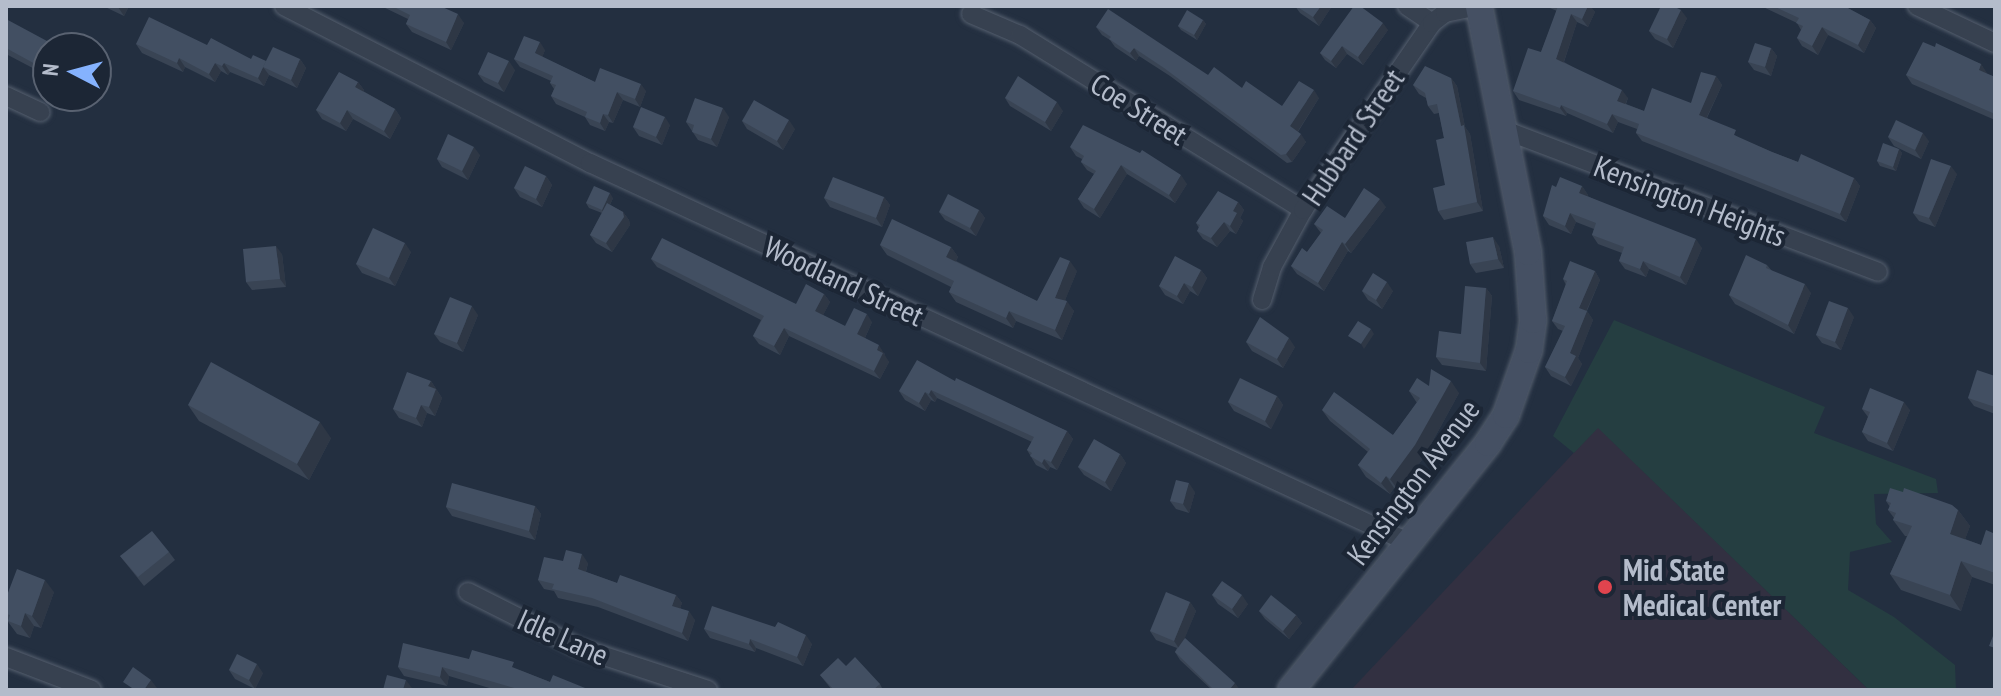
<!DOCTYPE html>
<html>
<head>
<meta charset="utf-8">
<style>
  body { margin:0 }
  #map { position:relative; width:2001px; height:696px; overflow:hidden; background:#232f40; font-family:"PT Sans Narrow",sans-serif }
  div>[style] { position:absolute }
  .medical>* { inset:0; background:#323041 }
  .green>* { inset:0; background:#253e41 }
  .roads { filter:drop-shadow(0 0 2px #555f6e) drop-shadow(0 0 2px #555f6e) }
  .minor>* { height:18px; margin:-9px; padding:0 9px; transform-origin:9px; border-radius:9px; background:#374150 }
  .secondary>* { height:26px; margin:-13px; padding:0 13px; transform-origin:13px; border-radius:13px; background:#455063 }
  .wall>* { inset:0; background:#394454 }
  .shaded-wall>* { inset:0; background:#2e3745 }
  .building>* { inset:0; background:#424f62 }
  .dots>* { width:22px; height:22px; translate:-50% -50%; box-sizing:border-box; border:4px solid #1c2635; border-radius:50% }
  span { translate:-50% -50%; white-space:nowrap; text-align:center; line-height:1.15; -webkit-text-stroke:8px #1c2635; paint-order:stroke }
  .street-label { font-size:30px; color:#b4bccb }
  .poi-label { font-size:30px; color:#b4bccb; font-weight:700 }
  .left { translate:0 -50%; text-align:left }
  .frame { position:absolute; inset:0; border:8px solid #b4bccb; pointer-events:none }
  .north { position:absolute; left:32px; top:32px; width:80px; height:80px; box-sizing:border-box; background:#1c2635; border:2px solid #596271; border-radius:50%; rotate:276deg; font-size:22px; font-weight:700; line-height:32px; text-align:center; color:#b4bccb }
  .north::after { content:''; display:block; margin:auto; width:28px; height:36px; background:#85b2fe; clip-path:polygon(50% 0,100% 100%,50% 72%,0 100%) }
</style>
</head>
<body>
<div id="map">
  <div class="medical">
    <div style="clip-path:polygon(1598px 427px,1869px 690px,1351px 690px)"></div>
  </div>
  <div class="green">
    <div style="clip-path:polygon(1614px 320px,1825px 407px,1814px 433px,1936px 479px,1938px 493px,1874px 494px,1876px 524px,1892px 542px,1850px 552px,1848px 590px,1894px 617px,1955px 665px,1956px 690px,1869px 690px,1598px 428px,1574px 453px,1553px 436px)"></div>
  </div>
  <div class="roads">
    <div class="minor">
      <div style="left:284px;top:6px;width:344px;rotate:27.2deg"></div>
      <div style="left:590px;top:163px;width:904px;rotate:24.86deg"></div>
      <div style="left:1407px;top:6px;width:30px;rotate:34deg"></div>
      <div style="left:1917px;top:6px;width:86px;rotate:25.4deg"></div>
      <div style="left:971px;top:14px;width:53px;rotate:23.2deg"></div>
      <div style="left:1020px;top:35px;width:333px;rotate:31.7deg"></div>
      <div style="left:6px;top:96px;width:38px;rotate:25deg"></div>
      <div style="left:1502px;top:129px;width:402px;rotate:20.8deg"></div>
      <div style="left:1262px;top:300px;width:34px;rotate:-73deg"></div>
      <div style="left:1272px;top:267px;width:65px;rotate:-61.5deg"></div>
      <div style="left:1303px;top:210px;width:227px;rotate:-55.4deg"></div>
      <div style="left:1432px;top:23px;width:16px;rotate:-38deg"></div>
      <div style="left:1445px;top:13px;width:33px;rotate:-12deg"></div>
      <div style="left:468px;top:592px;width:122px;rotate:26.8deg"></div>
      <div style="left:577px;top:647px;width:138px;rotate:18.2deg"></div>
      <div style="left:6px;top:657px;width:92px;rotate:21deg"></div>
    </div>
    <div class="secondary">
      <div style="left:1291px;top:690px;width:316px;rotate:-51.4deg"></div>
      <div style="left:1488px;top:443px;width:33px;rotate:-57deg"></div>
      <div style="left:1506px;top:415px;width:69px;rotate:-70.5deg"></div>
      <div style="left:1529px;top:350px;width:30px;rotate:-82deg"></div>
      <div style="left:1533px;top:320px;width:68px;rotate:-94.2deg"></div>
      <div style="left:1528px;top:252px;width:251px;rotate:-101.3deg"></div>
    </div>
  </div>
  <div class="wall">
    <div style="clip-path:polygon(103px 6px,129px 6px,124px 16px)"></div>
    <div style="clip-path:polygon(381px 6px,440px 6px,464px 23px,451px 50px,412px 32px,406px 24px,408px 19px)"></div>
    <div style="clip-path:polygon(1295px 6px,1332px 6px,1319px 26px,1300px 13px)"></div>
    <div style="clip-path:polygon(1545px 6px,1590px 6px,1595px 12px,1588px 27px,1577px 22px,1564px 62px,1628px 98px,1626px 104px,1644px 111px,1691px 103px,1716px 76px,1722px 85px,1707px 118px,1741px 139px,1772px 152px,1798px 162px,1854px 178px,1860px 186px,1846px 222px,1642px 141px,1636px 133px,1637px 129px,1618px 122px,1613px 133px,1567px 113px,1566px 116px,1519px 100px,1513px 91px,1541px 52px,1557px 11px)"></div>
    <div style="clip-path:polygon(1761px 6px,1844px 6px,1870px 20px,1876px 28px,1864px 53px,1828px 35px,1818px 55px,1802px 46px,1797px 38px,1801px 30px,1797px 23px)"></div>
    <div style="clip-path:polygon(1687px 18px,1673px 48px,1655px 39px,1649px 31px)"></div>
    <div style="clip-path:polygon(6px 19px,48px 48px,48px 76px,6px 54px)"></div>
    <div style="clip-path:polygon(1203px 20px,1206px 24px,1197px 40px,1181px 30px,1178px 26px)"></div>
    <div style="clip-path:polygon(1096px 27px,1208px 75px,1242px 88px,1282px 106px,1319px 98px,1298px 132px,1306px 142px,1292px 162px,1287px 163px,1170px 76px,1139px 56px,1136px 61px,1115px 47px,1110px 40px,1102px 35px)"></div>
    <div style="clip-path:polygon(1388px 30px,1363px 65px,1347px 54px,1336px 68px,1325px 60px,1320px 53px)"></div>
    <div style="clip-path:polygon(136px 44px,207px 45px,251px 59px,266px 61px,300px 59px,306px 68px,297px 88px,269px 75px,264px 86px,230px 72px,228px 75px,221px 71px,215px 82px,185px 67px,183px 72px,142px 53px)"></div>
    <div style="clip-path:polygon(1935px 47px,1981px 64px,1987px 74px,1995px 77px,1995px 120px,1912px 84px,1906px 75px)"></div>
    <div style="clip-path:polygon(1771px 48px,1777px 56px,1771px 76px,1754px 70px,1748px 62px)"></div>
    <div style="clip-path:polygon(545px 50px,542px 57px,595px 82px,646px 91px,640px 107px,623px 100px,613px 123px,609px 122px,605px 131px,590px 125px,585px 117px,556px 104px,551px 96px,554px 89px,550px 83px,551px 81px,520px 67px,514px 59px)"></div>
    <div style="clip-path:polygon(515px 70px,504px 92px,484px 82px,478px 74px)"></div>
    <div style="clip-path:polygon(1451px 78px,1457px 86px,1465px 127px,1470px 134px,1483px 211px,1444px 220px,1438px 211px,1445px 185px,1444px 138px,1439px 113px,1434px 114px,1428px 106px,1426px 98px,1419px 94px,1413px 85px)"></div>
    <div style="clip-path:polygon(358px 82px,364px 90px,363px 91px,395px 109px,401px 118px,390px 139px,353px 119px,346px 131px,322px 119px,316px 110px)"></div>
    <div style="clip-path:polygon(1005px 98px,1063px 111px,1051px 131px,1010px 106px)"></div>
    <div style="clip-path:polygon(729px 117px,717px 147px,698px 140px,686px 122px)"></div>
    <div style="clip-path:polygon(742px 121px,795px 129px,783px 150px,747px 129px)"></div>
    <div style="clip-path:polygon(670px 125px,662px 145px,639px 136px,633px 127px)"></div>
    <div style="clip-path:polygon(1888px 137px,1929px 141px,1921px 159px,1894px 146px)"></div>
    <div style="clip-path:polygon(1070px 147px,1187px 184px,1175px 203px,1127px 174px,1100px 218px,1084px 208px,1078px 199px,1094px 174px,1087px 170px,1081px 162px,1082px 159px,1076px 156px)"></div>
    <div style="clip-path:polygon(1899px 149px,1902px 153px,1896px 171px,1880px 166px,1877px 161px)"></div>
    <div style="clip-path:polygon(480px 155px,468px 180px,442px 167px,437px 159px)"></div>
    <div style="clip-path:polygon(1957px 174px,1935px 227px,1919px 221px,1913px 213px)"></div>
    <div style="clip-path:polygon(546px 176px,552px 185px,542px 207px,520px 197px,514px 188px)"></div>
    <div style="clip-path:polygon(1582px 186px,1588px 195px,1587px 196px,1702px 248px,1686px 285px,1649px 269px,1646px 277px,1625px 269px,1619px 261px,1622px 253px,1598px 244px,1592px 235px,1594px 229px,1576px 222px,1571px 234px,1549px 225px,1543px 216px,1556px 187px)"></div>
    <div style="clip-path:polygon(884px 197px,890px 205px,882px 227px,830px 207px,824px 198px)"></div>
    <div style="clip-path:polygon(613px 198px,610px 205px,623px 212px,629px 220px,630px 225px,612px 252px,596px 243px,590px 235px,602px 213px,589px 208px,586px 203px)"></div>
    <div style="clip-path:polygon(1238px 202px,1244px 210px,1240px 218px,1243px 221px,1236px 234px,1230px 231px,1217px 247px,1203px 239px,1197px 231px,1199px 228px,1196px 223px)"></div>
    <div style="clip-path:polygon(1386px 207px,1351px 253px,1348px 251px,1324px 291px,1297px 274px,1291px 266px,1307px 252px,1321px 233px,1314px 224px,1345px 218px)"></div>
    <div style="clip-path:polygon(979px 210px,985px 218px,976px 236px,945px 220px,939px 212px)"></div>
    <div style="clip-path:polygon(880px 245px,951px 247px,958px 257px,956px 261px,1037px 301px,1077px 271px,1065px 300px,1074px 311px,1062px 340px,1016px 321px,1013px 328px,956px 302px,949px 292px,951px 287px,887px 255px)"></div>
    <div style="clip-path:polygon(1499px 246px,1504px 268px,1476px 273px,1470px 264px)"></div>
    <div style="clip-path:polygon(411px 252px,395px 286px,362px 273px,356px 264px)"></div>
    <div style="clip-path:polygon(282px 254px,286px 287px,252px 290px,246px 282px)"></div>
    <div style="clip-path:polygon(651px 259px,796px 304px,824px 294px,830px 302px,823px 315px,845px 326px,872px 322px,865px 338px,885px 354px,884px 355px,889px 362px,880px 379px,789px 336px,780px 355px,759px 344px,753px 336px,761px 320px,657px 267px)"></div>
    <div style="clip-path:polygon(1767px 265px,1772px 271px,1811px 293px,1794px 334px,1735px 304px,1729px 295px)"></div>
    <div style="clip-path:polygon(1201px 270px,1207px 278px,1198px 296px,1190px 291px,1183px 304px,1165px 295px,1159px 286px)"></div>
    <div style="clip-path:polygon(1595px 271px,1600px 280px,1587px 311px,1593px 320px,1578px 358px,1582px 364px,1571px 386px,1551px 376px,1545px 367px,1563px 331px,1558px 329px,1552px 321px,1566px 285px,1563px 279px)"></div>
    <div style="clip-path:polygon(1486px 288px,1492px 296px,1486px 371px,1442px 365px,1436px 357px,1461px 334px)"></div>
    <div style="clip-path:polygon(1362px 291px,1393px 291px,1382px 309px,1368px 300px)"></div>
    <div style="clip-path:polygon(478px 315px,463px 352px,440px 342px,434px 334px)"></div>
    <div style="clip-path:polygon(1854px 317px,1841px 350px,1822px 343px,1816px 335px)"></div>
    <div style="clip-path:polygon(1246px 342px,1295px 347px,1283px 368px,1252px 351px)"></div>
    <div style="clip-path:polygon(1995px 376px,1995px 414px,1974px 406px,1968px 398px)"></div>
    <div style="clip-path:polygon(431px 381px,442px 398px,435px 416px,427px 413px,422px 427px,399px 418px,393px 409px)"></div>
    <div style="clip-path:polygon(955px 381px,1067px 431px,1073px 439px,1057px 470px,1050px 467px,1048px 471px,1036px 465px,1027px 450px,1032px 442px,937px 398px,935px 402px,931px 400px,925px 411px,905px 400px,899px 391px)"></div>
    <div style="clip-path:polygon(1429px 386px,1459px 393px,1424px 457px,1399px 491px,1394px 488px,1390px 494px,1366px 477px,1358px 465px,1368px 452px,1330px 421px,1322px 410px,1393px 435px,1417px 403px,1409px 391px)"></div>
    <div style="clip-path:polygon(1277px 396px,1283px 405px,1271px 429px,1234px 411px,1228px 402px)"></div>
    <div style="clip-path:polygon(188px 405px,331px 438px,309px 480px,199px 421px)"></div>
    <div style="clip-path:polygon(1862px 409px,1910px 410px,1893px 451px,1868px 441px,1862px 432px,1868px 417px)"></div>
    <div style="clip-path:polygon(1120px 454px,1126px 463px,1111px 491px,1084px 475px,1078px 467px)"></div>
    <div style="clip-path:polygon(1195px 492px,1189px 513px,1176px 509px,1170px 501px)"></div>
    <div style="clip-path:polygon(1886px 501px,1958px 510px,1970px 526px,1965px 539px,1981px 545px,1993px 533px,1995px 529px,1995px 585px,1972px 577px,1961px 611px,1901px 590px,1890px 574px,1907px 536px,1905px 536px,1893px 520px,1894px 518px,1888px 510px,1890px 507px)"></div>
    <div style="clip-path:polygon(535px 506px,541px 514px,535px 540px,452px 516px,446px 507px)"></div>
    <div style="clip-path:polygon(169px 552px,175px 560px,144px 586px,120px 556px)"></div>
    <div style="clip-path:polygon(563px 561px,588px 563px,586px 572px,617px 583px,676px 595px,682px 603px,680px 608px,695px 620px,688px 641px,598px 607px,558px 598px,554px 591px,544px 589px,538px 580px)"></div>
    <div style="clip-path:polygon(54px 592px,41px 628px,34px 626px,30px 638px,17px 634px,6px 619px,6px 598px)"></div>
    <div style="clip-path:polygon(1212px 595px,1248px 604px,1238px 618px,1218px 604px)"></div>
    <div style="clip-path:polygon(1190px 602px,1196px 611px,1184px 639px,1240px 690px,1212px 690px,1180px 660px,1175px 652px,1177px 648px,1156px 640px,1150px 631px)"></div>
    <div style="clip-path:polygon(1259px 611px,1296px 615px,1302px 623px,1289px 639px,1265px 619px)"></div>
    <div style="clip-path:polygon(704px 629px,812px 644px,803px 666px,756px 648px,755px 652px,710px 638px)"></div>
    <div style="clip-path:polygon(469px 659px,519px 670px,550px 682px,590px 690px,496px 690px,449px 676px,447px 686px,404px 676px,398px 667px)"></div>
    <div style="clip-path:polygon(846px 666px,880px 684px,883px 690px,832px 690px,820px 675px)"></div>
    <div style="clip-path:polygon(229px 670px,263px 673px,255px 689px,235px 679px)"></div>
  </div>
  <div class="shaded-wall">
    <div style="clip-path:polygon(119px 6px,129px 6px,124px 16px,118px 7px)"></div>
    <div style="clip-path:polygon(1321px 6px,1332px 6px,1319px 26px,1313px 17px)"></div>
    <div style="clip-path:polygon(1588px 6px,1590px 6px,1595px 12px,1588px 27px,1582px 19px)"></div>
    <div style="clip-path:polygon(1681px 10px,1687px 18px,1673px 48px,1667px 39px)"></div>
    <div style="clip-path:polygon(458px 14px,464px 23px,451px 50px,446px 42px)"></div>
    <div style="clip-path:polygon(1571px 14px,1577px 22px,1562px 67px,1556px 59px)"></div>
    <div style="clip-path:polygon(1203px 20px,1206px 24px,1197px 40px,1194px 35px)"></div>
    <div style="clip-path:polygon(1870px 20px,1876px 28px,1864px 53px,1858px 45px)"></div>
    <div style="clip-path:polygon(1383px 23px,1388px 30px,1363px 65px,1358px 57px)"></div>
    <div style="clip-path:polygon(1822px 27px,1828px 35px,1818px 55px,1812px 46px)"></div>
    <div style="clip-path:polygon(540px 42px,545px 50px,541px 61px,535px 53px)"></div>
    <div style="clip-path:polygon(1342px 46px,1347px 54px,1336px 68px,1331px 61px)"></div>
    <div style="clip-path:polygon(1134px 48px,1139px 56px,1136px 61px,1130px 53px)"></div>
    <div style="clip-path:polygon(1771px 48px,1777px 56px,1771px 76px,1765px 67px)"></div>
    <div style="clip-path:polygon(179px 58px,185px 67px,183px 72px,177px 63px)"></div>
    <div style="clip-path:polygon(300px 59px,306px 68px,297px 88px,291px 80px)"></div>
    <div style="clip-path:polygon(509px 61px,515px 70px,504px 92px,498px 83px)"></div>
    <div style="clip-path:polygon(215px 63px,221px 71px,215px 82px,209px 74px)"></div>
    <div style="clip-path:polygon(224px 63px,230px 72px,228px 75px,222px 66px)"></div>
    <div style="clip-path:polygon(1981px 64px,1987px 73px,1985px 78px,1979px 70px)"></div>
    <div style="clip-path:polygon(263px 67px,269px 75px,264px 86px,258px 78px)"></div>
    <div style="clip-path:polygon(96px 68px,100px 74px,96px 82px)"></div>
    <div style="clip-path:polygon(1716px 76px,1722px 85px,1704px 123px,1699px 115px)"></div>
    <div style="clip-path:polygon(1451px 78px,1457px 86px,1465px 127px,1470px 134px,1483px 211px,1477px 202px)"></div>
    <div style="clip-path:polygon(358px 82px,364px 90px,361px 96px,355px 87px)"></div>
    <div style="clip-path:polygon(641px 84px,646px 91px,640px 107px,635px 99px)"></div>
    <div style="clip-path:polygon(1314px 90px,1319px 98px,1296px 134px,1290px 126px)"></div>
    <div style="clip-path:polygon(1622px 90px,1628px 98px,1623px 109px,1617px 101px)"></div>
    <div style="clip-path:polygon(617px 92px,623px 100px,613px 123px,608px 115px)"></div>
    <div style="clip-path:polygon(1057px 102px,1063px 111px,1051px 131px,1045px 122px)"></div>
    <div style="clip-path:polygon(1561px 105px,1567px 113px,1566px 116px,1560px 108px)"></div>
    <div style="clip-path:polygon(723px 108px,729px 117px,717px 147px,711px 139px)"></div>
    <div style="clip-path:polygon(395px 109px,401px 118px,390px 139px,384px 131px)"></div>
    <div style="clip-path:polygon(347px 110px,353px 119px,346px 131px,340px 123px)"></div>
    <div style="clip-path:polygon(603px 114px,609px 122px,605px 131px,600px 123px)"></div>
    <div style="clip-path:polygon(1612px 114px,1618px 122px,1613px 133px,1607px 124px)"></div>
    <div style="clip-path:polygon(665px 117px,670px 125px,662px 145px,656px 137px)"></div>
    <div style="clip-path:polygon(789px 120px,795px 129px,783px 150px,777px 141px)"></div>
    <div style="clip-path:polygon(1923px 133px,1929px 141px,1921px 159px,1915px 150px)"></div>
    <div style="clip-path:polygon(1301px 134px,1306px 142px,1292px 162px,1286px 154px)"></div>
    <div style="clip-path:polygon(474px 147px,480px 155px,468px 180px,462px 171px)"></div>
    <div style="clip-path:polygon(1899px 149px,1902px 153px,1896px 171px,1893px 167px)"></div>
    <div style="clip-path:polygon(1121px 165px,1127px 174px,1100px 218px,1094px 209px)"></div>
    <div style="clip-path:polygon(1951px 166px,1957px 174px,1935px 227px,1929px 218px)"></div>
    <div style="clip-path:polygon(1181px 175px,1187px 184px,1175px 203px,1169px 195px)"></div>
    <div style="clip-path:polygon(546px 176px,552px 185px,542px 207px,536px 199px)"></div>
    <div style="clip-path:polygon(1854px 178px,1860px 186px,1846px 222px,1840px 214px)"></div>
    <div style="clip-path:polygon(1582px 186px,1588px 195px,1585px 202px,1579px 193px)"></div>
    <div style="clip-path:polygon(610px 193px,613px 198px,605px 215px,602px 210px)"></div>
    <div style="clip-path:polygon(884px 197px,890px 205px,882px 227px,876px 218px)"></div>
    <div style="clip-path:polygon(1380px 199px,1386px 207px,1351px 253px,1345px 244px)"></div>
    <div style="clip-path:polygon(1238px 202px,1244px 210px,1240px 218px,1243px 221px,1236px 234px,1230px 226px,1233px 211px)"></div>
    <div style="clip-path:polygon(979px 210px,985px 218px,976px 236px,970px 228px)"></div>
    <div style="clip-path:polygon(623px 212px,629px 220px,630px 225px,612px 252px,606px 243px)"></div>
    <div style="clip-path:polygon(1570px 213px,1576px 222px,1571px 234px,1565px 226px)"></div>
    <div style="clip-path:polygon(1224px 222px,1230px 231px,1217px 247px,1211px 238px)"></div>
    <div style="clip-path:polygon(1493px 237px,1499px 246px,1504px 268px,1498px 259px)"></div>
    <div style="clip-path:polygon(1696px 239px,1702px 248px,1686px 285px,1680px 277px)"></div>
    <div style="clip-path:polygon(1342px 242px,1348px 251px,1324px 291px,1318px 283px)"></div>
    <div style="clip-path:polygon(405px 243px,411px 252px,395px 286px,389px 278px)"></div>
    <div style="clip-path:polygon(276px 246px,282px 254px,286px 287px,280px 279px)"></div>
    <div style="clip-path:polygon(951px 247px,958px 257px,953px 267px,946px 257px)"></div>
    <div style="clip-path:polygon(1070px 261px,1077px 271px,1062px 308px,1055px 298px)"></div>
    <div style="clip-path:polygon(1643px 261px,1649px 269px,1646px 277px,1640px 269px)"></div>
    <div style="clip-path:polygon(1201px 270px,1207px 278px,1198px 296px,1192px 287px)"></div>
    <div style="clip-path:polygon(1595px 271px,1600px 280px,1584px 316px,1579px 308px)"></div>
    <div style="clip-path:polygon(1387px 282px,1393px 291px,1382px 309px,1376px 300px)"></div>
    <div style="clip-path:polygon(1184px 283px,1190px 291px,1183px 304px,1177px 296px)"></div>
    <div style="clip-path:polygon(1805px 284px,1811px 293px,1794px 334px,1788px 325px)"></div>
    <div style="clip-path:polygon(1486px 288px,1492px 296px,1486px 371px,1480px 363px)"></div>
    <div style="clip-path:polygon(824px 294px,830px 302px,821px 319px,815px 311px)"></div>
    <div style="clip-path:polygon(1067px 301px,1074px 311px,1062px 340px,1055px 330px)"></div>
    <div style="clip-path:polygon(472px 306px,478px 315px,463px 352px,457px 343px)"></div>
    <div style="clip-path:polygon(1848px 308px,1854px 317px,1841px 350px,1835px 342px)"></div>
    <div style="clip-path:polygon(1009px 311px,1016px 321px,1013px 328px,1006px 318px)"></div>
    <div style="clip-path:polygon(1587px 311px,1593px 320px,1578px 358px,1582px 364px,1571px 386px,1565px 377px,1570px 353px)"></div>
    <div style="clip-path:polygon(867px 314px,872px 322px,863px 342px,857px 334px)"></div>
    <div style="clip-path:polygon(784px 328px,789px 336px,780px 355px,774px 346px)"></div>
    <div style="clip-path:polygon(1371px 329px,1374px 334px,1364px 349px,1361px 344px)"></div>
    <div style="clip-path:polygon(1289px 338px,1295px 347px,1283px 368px,1277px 359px)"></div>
    <div style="clip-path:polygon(879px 345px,889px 362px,880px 379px,874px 371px,877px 350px)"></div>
    <div style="clip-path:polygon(431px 381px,442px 398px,435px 416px,429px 407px,428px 386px)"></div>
    <div style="clip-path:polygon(1451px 381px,1459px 393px,1424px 457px,1399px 491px,1390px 479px)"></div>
    <div style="clip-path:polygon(931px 390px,937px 398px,935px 402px,929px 394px)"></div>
    <div style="clip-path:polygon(925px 392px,931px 400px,925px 411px,919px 403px)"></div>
    <div style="clip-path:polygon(1277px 396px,1283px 405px,1271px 429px,1265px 421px)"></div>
    <div style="clip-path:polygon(1904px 402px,1910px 410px,1893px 451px,1887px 443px)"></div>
    <div style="clip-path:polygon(421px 405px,427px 413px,422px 427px,416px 418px)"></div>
    <div style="clip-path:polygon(320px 422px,331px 438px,309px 480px,297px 464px)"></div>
    <div style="clip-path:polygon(1067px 431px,1073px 439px,1057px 470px,1051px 462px)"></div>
    <div style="clip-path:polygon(1120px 454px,1126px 463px,1111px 491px,1105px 482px)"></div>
    <div style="clip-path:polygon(1044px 459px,1050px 467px,1048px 471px,1042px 463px)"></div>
    <div style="clip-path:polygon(1386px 476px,1394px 488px,1390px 494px,1381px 483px)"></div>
    <div style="clip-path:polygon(1189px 483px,1195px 492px,1189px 513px,1183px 504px)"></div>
    <div style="clip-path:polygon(535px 506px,541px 514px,535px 540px,529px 531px)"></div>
    <div style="clip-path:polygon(1958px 510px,1970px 526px,1961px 550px,1950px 534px)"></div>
    <div style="clip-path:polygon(582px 554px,588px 563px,584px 578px,578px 569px)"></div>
    <div style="clip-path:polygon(1961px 561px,1972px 577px,1961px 611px,1950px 595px)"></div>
    <div style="clip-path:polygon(45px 580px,54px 592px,41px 628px,32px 616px)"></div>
    <div style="clip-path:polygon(676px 595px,682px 603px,678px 614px,672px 606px)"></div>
    <div style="clip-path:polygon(1242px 595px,1248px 604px,1238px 618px,1232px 609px)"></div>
    <div style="clip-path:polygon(1190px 602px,1196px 611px,1180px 650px,1174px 641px)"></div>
    <div style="clip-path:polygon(689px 611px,695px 620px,688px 641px,682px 633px)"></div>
    <div style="clip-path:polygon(25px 613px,34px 626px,30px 638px,21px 626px)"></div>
    <div style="clip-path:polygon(1296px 615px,1302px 623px,1289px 639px,1283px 631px)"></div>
    <div style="clip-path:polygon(806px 635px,812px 644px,803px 666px,797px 657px)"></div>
    <div style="clip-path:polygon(750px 639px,756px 648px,755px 652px,749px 644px)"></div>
    <div style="clip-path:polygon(257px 664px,263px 673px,255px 689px,249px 680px)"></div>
    <div style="clip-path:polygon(442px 667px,449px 676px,447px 686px,440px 677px)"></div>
    <div style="clip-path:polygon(151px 680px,157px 688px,155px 690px,144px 690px)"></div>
    <div style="clip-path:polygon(406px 680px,412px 688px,411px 690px,403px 690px)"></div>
    <div style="clip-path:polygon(1235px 683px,1240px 690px,1229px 690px)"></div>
  </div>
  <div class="building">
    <div style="clip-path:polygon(392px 6px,440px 6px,458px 14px,446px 42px,406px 24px,410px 15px)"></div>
    <div style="clip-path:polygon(1296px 6px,1321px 6px,1313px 17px)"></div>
    <div style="clip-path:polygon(1354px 6px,1360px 6px,1383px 23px,1358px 57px,1342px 46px,1331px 61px,1320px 53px)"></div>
    <div style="clip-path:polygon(1558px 6px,1588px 6px,1582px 19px,1571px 14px,1556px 59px,1622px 90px,1617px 101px,1644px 111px,1652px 88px,1691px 103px,1701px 72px,1716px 76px,1699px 115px,1736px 130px,1734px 135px,1772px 152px,1798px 162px,1801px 154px,1854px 178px,1840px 214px,1636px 133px,1639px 124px,1612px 114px,1607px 124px,1561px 105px,1560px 108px,1513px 91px,1528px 48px,1541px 52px)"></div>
    <div style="clip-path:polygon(1661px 6px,1673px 6px,1681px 10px,1667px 39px,1649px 31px)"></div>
    <div style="clip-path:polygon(1773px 6px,1844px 6px,1870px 20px,1858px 45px,1822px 27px,1812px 46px,1797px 38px,1803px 26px,1796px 23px,1799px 18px)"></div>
    <div style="clip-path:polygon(1108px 9px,1208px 75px,1214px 67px,1242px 88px,1246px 81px,1282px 106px,1299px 81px,1314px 90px,1290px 126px,1301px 134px,1286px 154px,1281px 155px,1164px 68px,1134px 48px,1130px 53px,1109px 39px,1111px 37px,1096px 27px)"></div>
    <div style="clip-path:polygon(1187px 10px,1203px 20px,1194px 35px,1178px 26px)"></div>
    <div style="clip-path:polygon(149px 17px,207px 45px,211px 38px,251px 59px,253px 55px,266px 61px,258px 78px,224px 63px,222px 66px,215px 63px,209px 74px,179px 58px,177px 63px,136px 44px)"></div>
    <div style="clip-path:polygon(6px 19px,60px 48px,48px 48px,48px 71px,6px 48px)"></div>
    <div style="clip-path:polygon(524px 36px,540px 42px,535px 53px,595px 82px,600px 68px,641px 84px,635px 99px,617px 92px,608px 115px,603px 114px,600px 123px,585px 117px,587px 112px,551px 96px,556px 85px,550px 83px,553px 76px,514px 59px)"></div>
    <div style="clip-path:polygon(1923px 42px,1935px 47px,1936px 43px,1981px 64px,1979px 70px,1995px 77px,1995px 114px,1906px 75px)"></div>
    <div style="clip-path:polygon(1755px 43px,1771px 48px,1765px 67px,1748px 62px)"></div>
    <div style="clip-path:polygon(273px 47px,300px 59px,291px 80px,263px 67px)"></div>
    <div style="clip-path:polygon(488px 52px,509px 61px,498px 83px,478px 74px)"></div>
    <div style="clip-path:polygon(1425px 66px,1451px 78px,1461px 126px,1464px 125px,1477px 202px,1438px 211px,1433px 188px,1445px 185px,1436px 140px,1444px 138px,1437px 104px,1428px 106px,1425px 93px,1413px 85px)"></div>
    <div style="clip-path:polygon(339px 72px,358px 82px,355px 87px,395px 109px,384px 131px,347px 110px,340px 123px,316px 110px)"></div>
    <div style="clip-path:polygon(1018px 76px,1057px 102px,1045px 122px,1005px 98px)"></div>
    <div style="clip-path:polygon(695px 98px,723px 108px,711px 139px,692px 132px,694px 125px,686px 122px)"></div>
    <div style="clip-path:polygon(754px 100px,789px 120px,777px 141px,742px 121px)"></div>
    <div style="clip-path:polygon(641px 107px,665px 117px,656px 137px,633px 127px)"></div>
    <div style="clip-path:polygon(1896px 120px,1923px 133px,1915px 150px,1888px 137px)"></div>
    <div style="clip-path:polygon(1083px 125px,1140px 153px,1142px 150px,1181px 175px,1169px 195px,1121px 165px,1094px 209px,1078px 199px,1096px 171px,1081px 162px,1084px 156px,1070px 147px)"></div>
    <div style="clip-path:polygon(448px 134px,474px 147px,462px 171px,437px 159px)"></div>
    <div style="clip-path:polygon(1883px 143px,1899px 149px,1893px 167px,1877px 161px)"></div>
    <div style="clip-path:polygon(1931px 159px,1951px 166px,1929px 218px,1913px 213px)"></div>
    <div style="clip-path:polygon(525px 166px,546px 176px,536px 199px,514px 188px)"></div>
    <div style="clip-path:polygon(833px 177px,884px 197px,876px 218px,824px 198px)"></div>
    <div style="clip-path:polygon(1560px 177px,1582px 186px,1579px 193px,1696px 239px,1680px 277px,1643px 261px,1640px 269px,1619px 261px,1624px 247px,1592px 235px,1596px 223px,1570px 213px,1565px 226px,1543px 216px,1552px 185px,1556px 187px)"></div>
    <div style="clip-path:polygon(594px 186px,610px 193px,602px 210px,586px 203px)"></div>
    <div style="clip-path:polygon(1364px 188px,1380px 199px,1345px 244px,1342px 242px,1318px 283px,1291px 266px,1302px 248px,1307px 252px,1323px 230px,1314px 224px,1327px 206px,1345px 218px)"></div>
    <div style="clip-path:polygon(1218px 191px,1238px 202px,1233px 211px,1237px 213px,1230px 226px,1224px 222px,1211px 238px,1197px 231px,1200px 225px,1196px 223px)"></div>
    <div style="clip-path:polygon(948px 194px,979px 210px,970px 228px,939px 212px)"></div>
    <div style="clip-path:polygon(607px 203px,623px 212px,624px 217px,606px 243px,590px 235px)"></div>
    <div style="clip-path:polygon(892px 219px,951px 247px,946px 257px,1037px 301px,1060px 257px,1070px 261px,1055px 298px,1067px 301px,1055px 330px,1009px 311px,1006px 318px,949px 292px,954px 281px,880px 245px)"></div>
    <div style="clip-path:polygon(373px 228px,405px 243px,389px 278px,356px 264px)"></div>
    <div style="clip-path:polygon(1493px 237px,1498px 259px,1470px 264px,1466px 242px)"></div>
    <div style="clip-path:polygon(662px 238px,796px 304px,806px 284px,824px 294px,815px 311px,845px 326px,854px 308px,867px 314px,857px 334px,879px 345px,877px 350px,883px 353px,874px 371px,784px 328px,774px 346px,753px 336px,764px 316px,651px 259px)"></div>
    <div style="clip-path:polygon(276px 246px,280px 279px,246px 282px,243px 249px)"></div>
    <div style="clip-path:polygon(1746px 255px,1767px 265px,1766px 268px,1805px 284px,1788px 325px,1729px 295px)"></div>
    <div style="clip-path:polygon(1175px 256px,1201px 270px,1192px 287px,1184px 283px,1177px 296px,1159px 286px)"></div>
    <div style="clip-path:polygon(1570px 261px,1595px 271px,1579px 308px,1587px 311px,1570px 353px,1576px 356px,1565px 377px,1545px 367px,1565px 326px,1552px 321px,1567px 281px,1563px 279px)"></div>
    <div style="clip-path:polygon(1373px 273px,1387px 282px,1376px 300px,1362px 291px)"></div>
    <div style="clip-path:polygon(1465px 286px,1486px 288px,1480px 363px,1436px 357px,1439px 331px,1461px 334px)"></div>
    <div style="clip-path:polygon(450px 297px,472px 306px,457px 343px,434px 334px)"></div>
    <div style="clip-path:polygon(1829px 301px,1848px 308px,1835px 342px,1816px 335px)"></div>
    <div style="clip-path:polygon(1260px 317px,1289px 338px,1277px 359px,1246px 342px)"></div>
    <div style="clip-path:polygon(1358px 321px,1371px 329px,1361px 344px,1348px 336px)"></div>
    <div style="clip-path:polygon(917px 360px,955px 381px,956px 378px,1067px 431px,1051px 462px,1044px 459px,1042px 463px,1030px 456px,1032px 453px,1027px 450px,1034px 437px,931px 390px,929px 394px,925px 392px,919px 403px,899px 391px)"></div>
    <div style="clip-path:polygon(211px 362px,320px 422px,297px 464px,188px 405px)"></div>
    <div style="clip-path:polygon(1431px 369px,1451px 381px,1415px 445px,1390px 479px,1386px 476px,1381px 483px,1358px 465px,1370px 449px,1322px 410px,1334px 392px,1393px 435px,1420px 398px,1409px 391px,1417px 378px,1429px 386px)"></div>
    <div style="clip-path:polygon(1977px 370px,1995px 376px,1995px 407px,1968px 398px)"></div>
    <div style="clip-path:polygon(407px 372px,431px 381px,428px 386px,436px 389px,429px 407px,421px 405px,416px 418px,393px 409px)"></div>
    <div style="clip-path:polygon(1240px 378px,1277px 396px,1265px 421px,1228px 402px)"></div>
    <div style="clip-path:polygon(1870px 388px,1904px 402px,1887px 443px,1862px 432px,1870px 412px,1862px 409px)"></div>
    <div style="clip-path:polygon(1094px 439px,1120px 454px,1105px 482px,1078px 467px)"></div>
    <div style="clip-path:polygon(1176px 480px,1189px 483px,1183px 504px,1170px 501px)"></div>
    <div style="clip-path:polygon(452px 483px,535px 506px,529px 531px,446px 507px)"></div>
    <div style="clip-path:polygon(1890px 488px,1903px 492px,1904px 488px,1952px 505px,1958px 510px,1950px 534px,1981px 545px,1986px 530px,1993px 533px,1995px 529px,1995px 573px,1961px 561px,1950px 595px,1890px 574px,1912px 526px,1893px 520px,1896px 513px,1888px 510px,1891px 503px,1886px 501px)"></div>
    <div style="clip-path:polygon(152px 531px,169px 552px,138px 577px,120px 556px)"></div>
    <div style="clip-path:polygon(566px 550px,582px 554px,578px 569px,617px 583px,620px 575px,676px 595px,672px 606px,689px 611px,682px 633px,592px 598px,552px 589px,554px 584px,538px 580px,544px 557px,563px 561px)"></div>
    <div style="clip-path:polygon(17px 569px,45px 580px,32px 616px,25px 613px,21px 626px,8px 621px,10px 615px,6px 614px,6px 598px)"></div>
    <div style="clip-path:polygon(1222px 581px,1242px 595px,1232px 609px,1212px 595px)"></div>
    <div style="clip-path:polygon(1166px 592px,1190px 602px,1174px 641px,1150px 631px)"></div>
    <div style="clip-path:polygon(1271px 595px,1296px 615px,1283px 631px,1259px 611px)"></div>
    <div style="clip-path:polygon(712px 606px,775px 627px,778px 622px,806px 635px,797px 657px,750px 639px,749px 644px,704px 629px)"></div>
    <div style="clip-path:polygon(1995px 631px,1995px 648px,1989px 646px)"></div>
    <div style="clip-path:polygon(1185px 638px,1235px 683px,1229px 690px,1214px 690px,1175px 652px)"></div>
    <div style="clip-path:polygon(403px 643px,469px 659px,472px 650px,514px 662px,512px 667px,550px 682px,553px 675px,590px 690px,521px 690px,442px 667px,440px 677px,398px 667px)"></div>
    <div style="clip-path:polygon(237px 654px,257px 664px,249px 680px,229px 670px)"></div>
    <div style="clip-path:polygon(855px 657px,880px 684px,873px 690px,854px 690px,853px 688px,851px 690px,834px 690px,820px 675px,838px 658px,846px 666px)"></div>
    <div style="clip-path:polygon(133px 667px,151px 680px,144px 690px,135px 690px,123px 682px)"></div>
    <div style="clip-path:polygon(387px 675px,406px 680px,403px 690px,383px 690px)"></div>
  </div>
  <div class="dots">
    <div style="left:1605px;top:587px;background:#e0444e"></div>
  </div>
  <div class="street-label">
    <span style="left:1139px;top:109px;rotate:32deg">Coe Street</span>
    <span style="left:1353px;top:137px;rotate:-56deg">Hubbard Street</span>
    <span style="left:1690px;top:201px;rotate:21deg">Kensington Heights</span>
    <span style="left:844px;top:281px;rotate:25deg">Woodland Street</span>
    <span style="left:1413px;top:482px;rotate:-53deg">Kensington Avenue</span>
    <span style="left:563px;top:637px;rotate:24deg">Idle Lane</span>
  </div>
  <div class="poi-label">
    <span class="left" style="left:1623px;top:587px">Mid State<br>Medical Center</span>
  </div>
  <div class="frame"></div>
  <div class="north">N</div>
</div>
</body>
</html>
